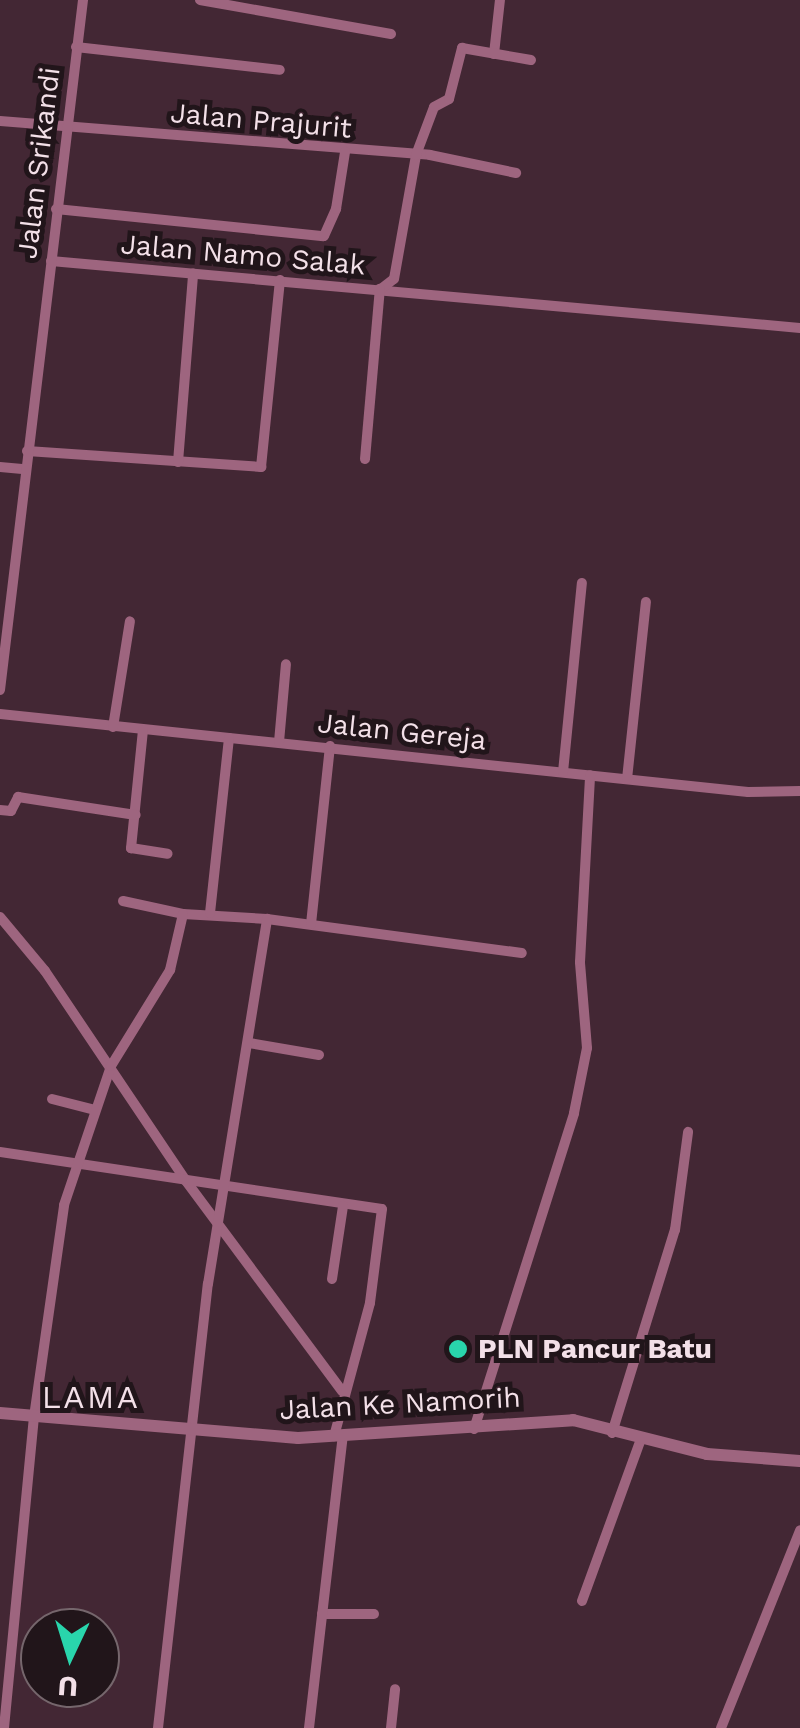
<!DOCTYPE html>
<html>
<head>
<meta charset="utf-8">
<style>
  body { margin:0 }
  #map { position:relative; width:800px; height:1728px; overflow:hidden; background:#432734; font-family:"Work Sans",sans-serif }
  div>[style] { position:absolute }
  .minor>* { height:10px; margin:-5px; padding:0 5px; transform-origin:5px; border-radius:5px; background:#9e657f }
  .tertiary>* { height:12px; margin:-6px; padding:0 6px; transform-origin:6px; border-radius:6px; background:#9e657f }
  .dots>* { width:28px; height:28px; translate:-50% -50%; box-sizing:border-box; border:5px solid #21151a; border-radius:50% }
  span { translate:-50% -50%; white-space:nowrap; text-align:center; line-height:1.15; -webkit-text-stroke:10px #21151a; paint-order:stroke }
  .street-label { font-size:28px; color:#f3e0e8 }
  .poi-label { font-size:28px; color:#f3e0e8; font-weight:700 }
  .left { translate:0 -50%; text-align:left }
  .quarter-label { font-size:32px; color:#f3e0e8; letter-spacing:2.5px }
  .north { position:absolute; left:20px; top:1608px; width:100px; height:100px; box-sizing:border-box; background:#21151a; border:2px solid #75666c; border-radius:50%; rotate:184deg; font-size:28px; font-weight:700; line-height:40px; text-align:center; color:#f3e0e8 }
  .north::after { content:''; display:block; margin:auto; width:35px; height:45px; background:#29d5ac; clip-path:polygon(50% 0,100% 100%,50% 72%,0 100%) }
</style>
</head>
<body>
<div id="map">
  <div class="minor">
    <div style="left:200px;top:0;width:194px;rotate:10.1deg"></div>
    <div style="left:76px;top:47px;width:205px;rotate:6.4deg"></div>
    <div style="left:494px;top:54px;width:54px;rotate:-83.7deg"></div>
    <div style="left:0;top:121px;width:431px;rotate:4.5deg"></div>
    <div style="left:430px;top:155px;width:88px;rotate:11.8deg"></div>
    <div style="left:56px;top:209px;width:269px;rotate:5.8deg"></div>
    <div style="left:324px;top:236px;width:30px;rotate:-66deg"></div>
    <div style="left:336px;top:209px;width:58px;rotate:-81deg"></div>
    <div style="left:51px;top:261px;width:752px;rotate:5.11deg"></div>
    <div style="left:381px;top:289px;width:16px;rotate:-38deg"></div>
    <div style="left:394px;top:279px;width:126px;rotate:-79.9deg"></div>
    <div style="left:416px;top:155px;width:51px;rotate:-69.4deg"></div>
    <div style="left:434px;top:107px;width:17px;rotate:-28deg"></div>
    <div style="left:449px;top:99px;width:53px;rotate:-75.7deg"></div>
    <div style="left:462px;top:48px;width:70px;rotate:9.9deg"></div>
    <div style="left:27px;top:451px;width:235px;rotate:3.9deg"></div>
    <div style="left:261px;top:467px;width:188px;rotate:-84.2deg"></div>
    <div style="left:365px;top:459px;width:171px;rotate:-85deg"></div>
    <div style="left:178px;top:462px;width:189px;rotate:-85.4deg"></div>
    <div style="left:0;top:467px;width:25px;rotate:5deg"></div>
    <div style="left:0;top:690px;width:695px;rotate:-83.14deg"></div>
    <div style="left:0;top:714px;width:752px;rotate:5.95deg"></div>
    <div style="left:748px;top:792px;width:52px;rotate:-1.1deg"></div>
    <div style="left:113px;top:727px;width:107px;rotate:-80.9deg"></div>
    <div style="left:143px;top:730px;width:119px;rotate:95.8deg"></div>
    <div style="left:131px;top:848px;width:37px;rotate:9deg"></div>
    <div style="left:279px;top:742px;width:78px;rotate:-84.9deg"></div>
    <div style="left:563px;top:772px;width:190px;rotate:-84.3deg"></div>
    <div style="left:627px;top:779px;width:178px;rotate:-83.9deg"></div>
    <div style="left:0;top:810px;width:11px;rotate:5deg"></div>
    <div style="left:11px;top:811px;width:16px;rotate:-63deg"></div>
    <div style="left:18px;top:797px;width:119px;rotate:8.7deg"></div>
    <div style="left:123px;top:901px;width:61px;rotate:12.2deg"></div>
    <div style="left:183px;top:914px;width:84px;rotate:3.4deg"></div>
    <div style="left:267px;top:919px;width:257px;rotate:7.6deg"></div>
    <div style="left:210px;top:913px;width:176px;rotate:-83.8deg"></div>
    <div style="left:0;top:917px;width:70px;rotate:50.2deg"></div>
    <div style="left:45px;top:971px;width:253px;rotate:56.1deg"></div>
    <div style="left:186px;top:1181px;width:262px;rotate:53.4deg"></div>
    <div style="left:311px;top:924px;width:179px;rotate:-83.9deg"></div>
    <div style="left:249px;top:1043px;width:71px;rotate:9.7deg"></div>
    <div style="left:52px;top:1099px;width:44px;rotate:14.3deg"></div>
    <div style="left:0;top:1152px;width:386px;rotate:8.5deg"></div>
    <div style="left:382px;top:1209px;width:95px;rotate:97.3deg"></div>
    <div style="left:370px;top:1303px;width:138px;rotate:105.1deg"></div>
    <div style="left:332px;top:1279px;width:74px;rotate:-81.4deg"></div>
    <div style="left:474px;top:1429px;width:331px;rotate:-72.4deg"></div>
    <div style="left:574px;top:1113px;width:66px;rotate:-78.7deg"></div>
    <div style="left:587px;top:1048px;width:86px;rotate:-94.7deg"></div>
    <div style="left:580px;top:962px;width:187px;rotate:-86.9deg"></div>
    <div style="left:612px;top:1433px;width:213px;rotate:-72.8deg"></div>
    <div style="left:675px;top:1230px;width:99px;rotate:-82.4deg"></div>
    <div style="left:582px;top:1601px;width:172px;rotate:-70deg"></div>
    <div style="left:322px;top:1614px;width:52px"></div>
    <div style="left:4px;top:1728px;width:312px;rotate:-84.5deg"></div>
    <div style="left:34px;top:1417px;width:214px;rotate:-81.9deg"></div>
    <div style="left:64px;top:1205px;width:147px;rotate:-71.3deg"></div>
    <div style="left:111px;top:1066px;width:113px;rotate:-58.4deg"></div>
    <div style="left:170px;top:970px;width:57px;rotate:-76.9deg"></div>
    <div style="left:158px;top:1728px;width:447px;rotate:-83.6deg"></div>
    <div style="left:208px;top:1284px;width:370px;rotate:-80.8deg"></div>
    <div style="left:309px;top:1728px;width:295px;rotate:-83.4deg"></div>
    <div style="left:391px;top:1728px;width:39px;rotate:-84deg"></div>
    <div style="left:721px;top:1728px;width:213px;rotate:-68.2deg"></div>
  </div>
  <div class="tertiary">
    <div style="left:0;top:1413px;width:299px;rotate:4.8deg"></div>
    <div style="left:298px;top:1438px;width:276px;rotate:-3.7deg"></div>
    <div style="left:573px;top:1420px;width:138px;rotate:14.2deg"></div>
    <div style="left:707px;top:1454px;width:93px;rotate:4.3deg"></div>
  </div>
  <div class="dots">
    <div style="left:458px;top:1349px;background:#29d5ac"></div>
  </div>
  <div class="street-label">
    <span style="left:261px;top:121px;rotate:5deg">Jalan Prajurit</span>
    <span style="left:39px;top:163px;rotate:-83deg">Jalan Srikandi</span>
    <span style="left:243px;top:255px;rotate:5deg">Jalan Namo Salak</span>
    <span style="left:402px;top:732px;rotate:6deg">Jalan Gereja</span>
    <span style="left:400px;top:1404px;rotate:-3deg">Jalan Ke Namorih</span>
  </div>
  <div class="poi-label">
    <span class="left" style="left:478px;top:1349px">PLN Pancur Batu</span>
  </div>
  <div class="quarter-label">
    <span style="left:91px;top:1397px">LAMA</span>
  </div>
  <div class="north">U</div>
</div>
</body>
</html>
